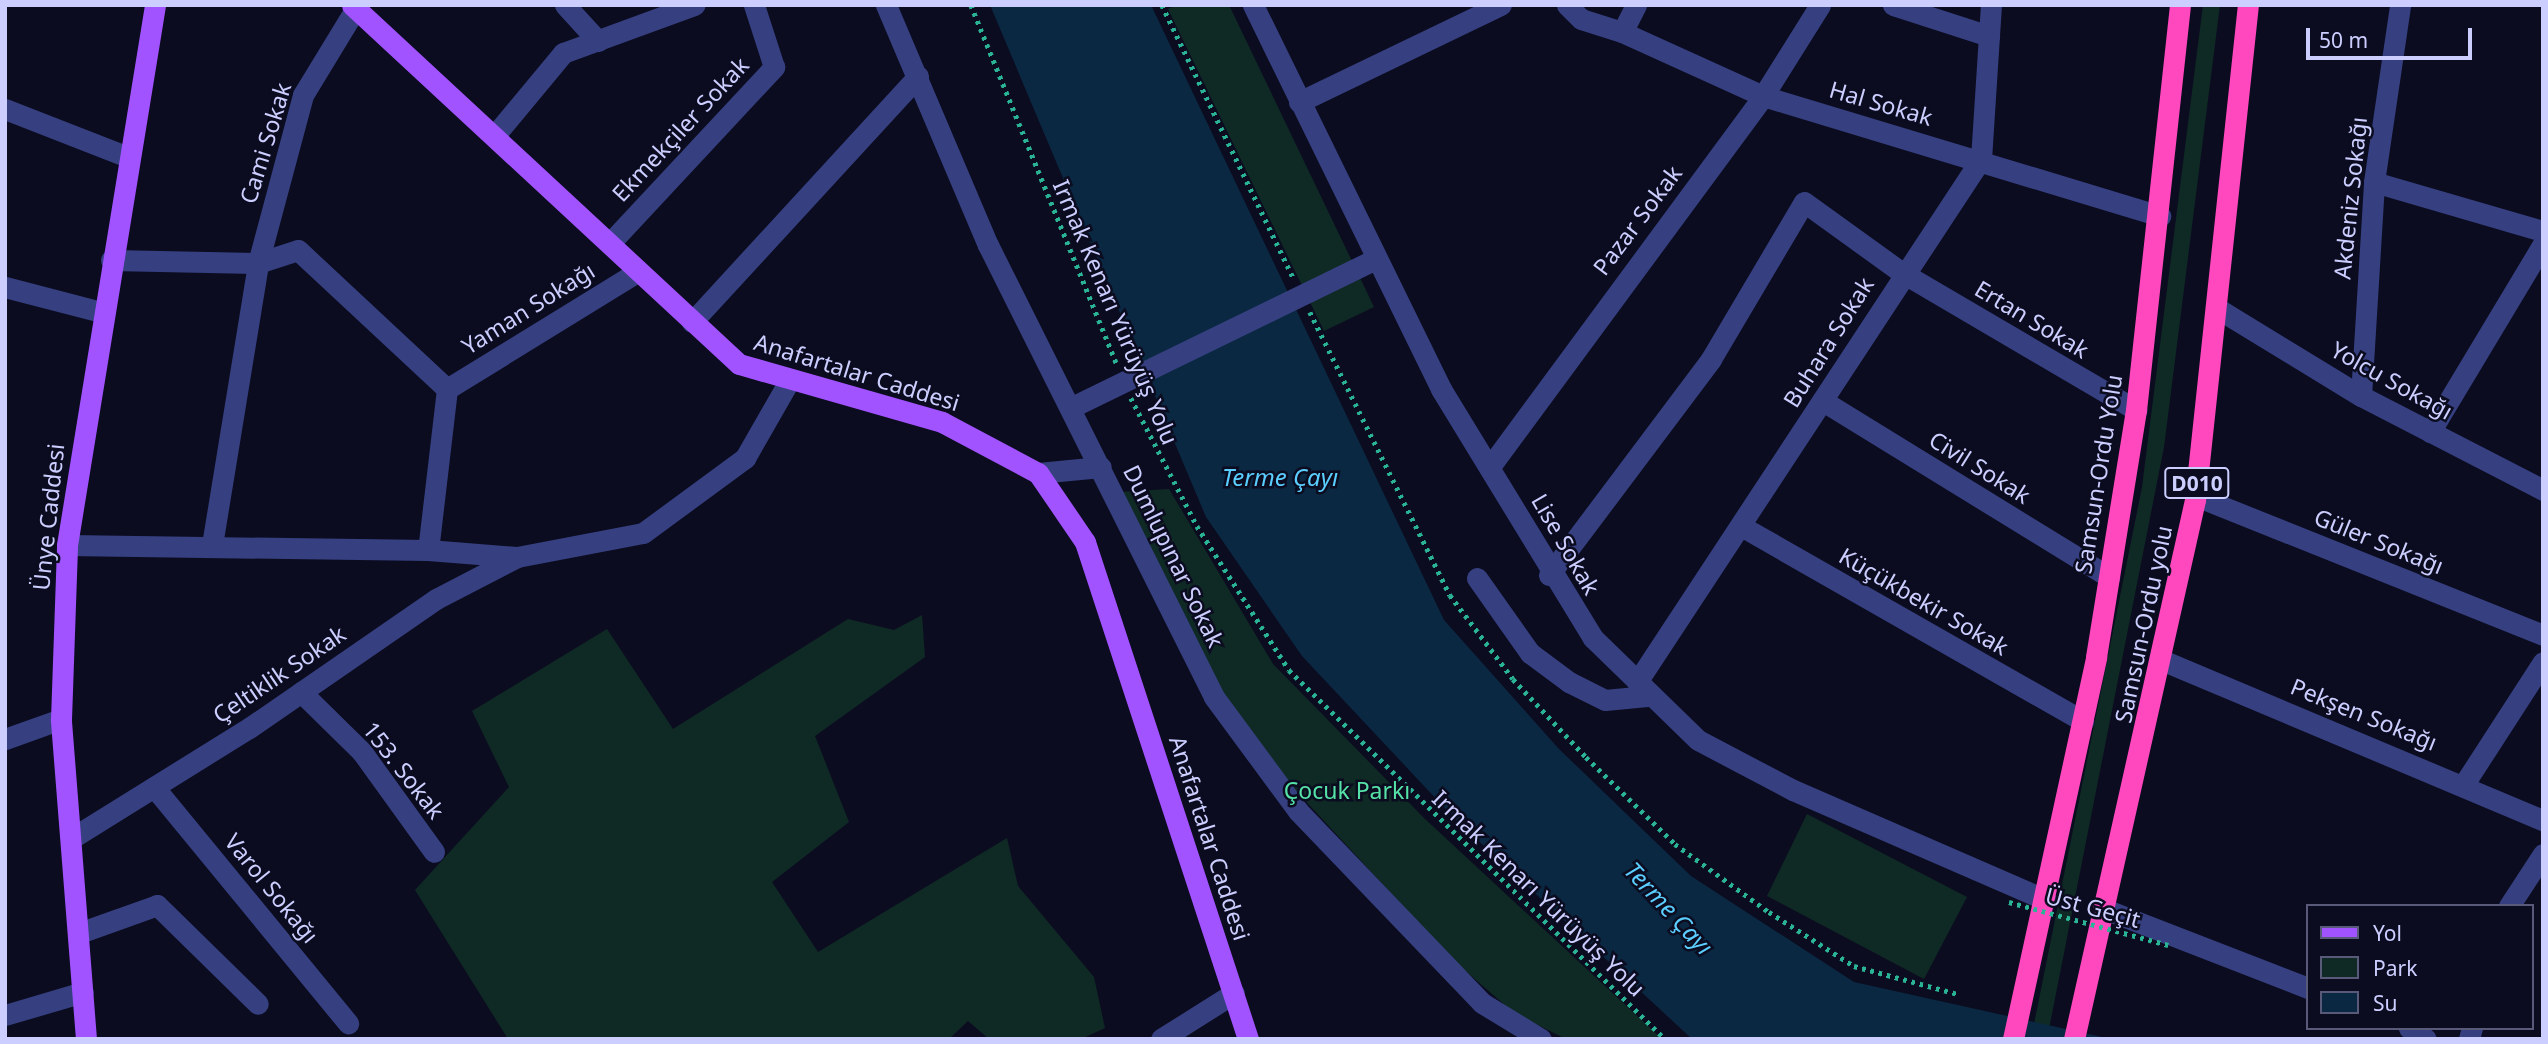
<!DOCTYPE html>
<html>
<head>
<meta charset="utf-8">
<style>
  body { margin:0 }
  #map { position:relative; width:2548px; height:1044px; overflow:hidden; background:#0c0c20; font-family:"Noto Sans",sans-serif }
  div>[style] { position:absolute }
  .green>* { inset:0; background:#0f2a25 }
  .water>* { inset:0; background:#0a2842 }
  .path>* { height:4.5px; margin-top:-2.25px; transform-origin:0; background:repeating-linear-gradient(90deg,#2ab495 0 3.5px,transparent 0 8.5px) }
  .minor>* { height:21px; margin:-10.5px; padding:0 10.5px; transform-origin:10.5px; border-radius:10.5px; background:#364081 }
  .major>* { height:21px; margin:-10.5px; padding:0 10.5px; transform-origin:10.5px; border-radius:10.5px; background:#a153ff }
  .highway>* { height:21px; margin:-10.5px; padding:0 10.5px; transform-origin:10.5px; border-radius:10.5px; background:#ff47be }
  .path-bridge>* { height:4.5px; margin-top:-2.25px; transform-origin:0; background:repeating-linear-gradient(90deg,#2ab495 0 3.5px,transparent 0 8.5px) }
  .minor-bridge>* { height:21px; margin:-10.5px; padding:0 10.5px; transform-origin:10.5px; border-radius:10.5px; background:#364081 }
  span { translate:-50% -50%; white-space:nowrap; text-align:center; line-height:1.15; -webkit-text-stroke:5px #0c0c20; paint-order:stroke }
  .shield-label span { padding:2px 5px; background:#0c0c20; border:2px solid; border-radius:5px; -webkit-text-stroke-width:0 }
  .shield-label { font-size:21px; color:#ccceff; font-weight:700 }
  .street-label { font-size:23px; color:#ccceff }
  .park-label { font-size:23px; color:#55e2a7 }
  .water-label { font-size:24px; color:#5aceff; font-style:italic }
  .frame { position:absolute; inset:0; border:7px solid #ccceff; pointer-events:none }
  .legend { position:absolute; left:2306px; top:904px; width:228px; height:126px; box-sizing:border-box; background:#0c0c20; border:2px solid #595a79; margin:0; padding:9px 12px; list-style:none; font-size:21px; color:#ccceff }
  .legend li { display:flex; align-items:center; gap:14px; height:35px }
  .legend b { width:35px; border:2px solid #595a79 }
  .scale { position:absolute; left:2306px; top:28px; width:166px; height:32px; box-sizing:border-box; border:4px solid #ccceff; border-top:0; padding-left:9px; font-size:21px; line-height:24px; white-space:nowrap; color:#ccceff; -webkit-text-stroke:5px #0c0c20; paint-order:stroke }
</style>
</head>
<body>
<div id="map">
  <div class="green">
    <div style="clip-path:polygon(1177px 5px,1229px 5px,1374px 307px,1324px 331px,1168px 9px)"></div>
    <div style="clip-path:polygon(2203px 5px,2220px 5px,2164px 447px,2047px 1039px,2031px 1039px,2142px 487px)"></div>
    <div style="clip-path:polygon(1169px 489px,1273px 664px,1424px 818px,1662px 1039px,1566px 1039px,1514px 1013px,1454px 961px,1272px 765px,1201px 663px,1102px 493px)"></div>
    <div style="clip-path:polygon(922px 615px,925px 657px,815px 736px,849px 822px,772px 882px,818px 952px,1007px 838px,1018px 886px,1094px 977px,1105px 1028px,1081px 1039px,989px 1039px,968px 1021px,949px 1039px,508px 1039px,415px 890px,509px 787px,472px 711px,607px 629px,673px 729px,848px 619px,894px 630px)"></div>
    <div style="clip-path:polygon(1807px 814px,1967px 897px,1924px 979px,1767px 896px)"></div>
  </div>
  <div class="water">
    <div style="clip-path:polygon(990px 5px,1151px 5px,1444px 620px,1559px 749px,1691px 876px,1854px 982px,2111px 1039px,1692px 1039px,1456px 820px,1302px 656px,1206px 517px)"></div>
  </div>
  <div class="path">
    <div style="left:971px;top:5px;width:388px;rotate:67.9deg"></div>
    <div style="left:1162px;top:5px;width:304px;rotate:64.3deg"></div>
    <div style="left:1310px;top:312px;width:316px;rotate:63.7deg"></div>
    <div style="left:1450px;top:595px;width:105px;rotate:53.1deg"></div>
    <div style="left:1513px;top:679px;width:107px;rotate:46.9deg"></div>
    <div style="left:1586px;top:757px;width:124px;rotate:44.3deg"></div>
    <div style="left:1675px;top:844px;width:116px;rotate:35.9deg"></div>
    <div style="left:1769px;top:912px;width:101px;rotate:32.4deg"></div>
    <div style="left:1854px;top:966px;width:108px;rotate:15.1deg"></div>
    <div style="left:1131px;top:398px;width:144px;rotate:62.7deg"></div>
    <div style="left:1197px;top:526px;width:171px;rotate:57.4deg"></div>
    <div style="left:1289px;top:670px;width:527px;rotate:44.46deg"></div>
  </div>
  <div class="minor">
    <div style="left:565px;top:5px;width:49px;rotate:47.5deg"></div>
    <div style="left:886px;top:5px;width:261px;rotate:67deg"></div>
    <div style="left:988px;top:245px;width:505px;rotate:63.43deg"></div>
    <div style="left:1214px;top:697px;width:142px;rotate:53.6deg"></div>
    <div style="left:1298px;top:811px;width:266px;rotate:46.2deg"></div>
    <div style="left:1482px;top:1003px;width:69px;rotate:31.4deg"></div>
    <div style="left:1253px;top:5px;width:428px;rotate:63.9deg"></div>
    <div style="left:1441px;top:389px;width:292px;rotate:58.6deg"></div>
    <div style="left:1593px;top:638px;width:146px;rotate:44.2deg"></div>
    <div style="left:1698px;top:740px;width:107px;rotate:27.8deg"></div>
    <div style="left:1793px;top:790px;width:276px;rotate:23.5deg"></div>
    <div style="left:1567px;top:5px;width:20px;rotate:45deg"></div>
    <div style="left:1581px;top:19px;width:43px;rotate:17.6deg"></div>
    <div style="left:1636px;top:5px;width:30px;rotate:117deg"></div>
    <div style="left:1622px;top:32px;width:155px;rotate:24.4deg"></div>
    <div style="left:1763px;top:96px;width:415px;rotate:16.8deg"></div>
    <div style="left:1893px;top:5px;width:101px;rotate:17.9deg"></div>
    <div style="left:1299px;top:102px;width:224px;rotate:-25.7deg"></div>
    <div style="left:5px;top:109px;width:132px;rotate:21.3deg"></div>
    <div style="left:495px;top:135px;width:107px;rotate:-50.3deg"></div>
    <div style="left:563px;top:53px;width:140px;rotate:-20.1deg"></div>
    <div style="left:2374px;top:182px;width:176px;rotate:16.2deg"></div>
    <div style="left:610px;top:243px;width:241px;rotate:-47deg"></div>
    <div style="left:774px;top:67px;width:65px;rotate:-107.9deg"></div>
    <div style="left:111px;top:260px;width:147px;rotate:1.2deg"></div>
    <div style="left:258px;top:263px;width:42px;rotate:-18deg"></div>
    <div style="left:298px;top:250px;width:204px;rotate:43deg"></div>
    <div style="left:447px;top:389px;width:162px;rotate:96.7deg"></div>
    <div style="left:5px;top:287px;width:99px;rotate:14.6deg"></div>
    <div style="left:2220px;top:310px;width:165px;rotate:31.4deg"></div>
    <div style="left:2361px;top:396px;width:205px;rotate:27.3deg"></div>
    <div style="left:692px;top:322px;width:334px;rotate:-47.4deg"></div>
    <div style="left:447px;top:389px;width:223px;rotate:-31.6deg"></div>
    <div style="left:2361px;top:396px;width:214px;rotate:-86.5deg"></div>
    <div style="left:2374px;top:182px;width:179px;rotate:-81.6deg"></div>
    <div style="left:1823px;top:401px;width:336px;rotate:31.6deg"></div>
    <div style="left:2430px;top:432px;width:219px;rotate:-59deg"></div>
    <div style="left:1492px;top:464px;width:457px;rotate:-53.6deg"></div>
    <div style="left:1763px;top:96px;width:107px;rotate:-57.9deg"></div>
    <div style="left:1038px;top:473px;width:63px;rotate:-5.4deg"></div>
    <div style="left:2196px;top:496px;width:374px;rotate:21.8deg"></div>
    <div style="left:1741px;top:526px;width:394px;rotate:29.7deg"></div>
    <div style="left:67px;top:545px;width:361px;rotate:0.8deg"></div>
    <div style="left:428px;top:550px;width:89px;rotate:4.5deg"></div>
    <div style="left:517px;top:557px;width:128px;rotate:-10.8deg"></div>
    <div style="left:643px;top:533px;width:127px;rotate:-36.3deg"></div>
    <div style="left:745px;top:458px;width:86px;rotate:-60.2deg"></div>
    <div style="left:212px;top:545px;width:286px;rotate:-80.7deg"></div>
    <div style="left:258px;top:263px;width:174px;rotate:-75deg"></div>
    <div style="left:303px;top:95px;width:102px;rotate:-58.7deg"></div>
    <div style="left:1549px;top:575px;width:270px;rotate:-53.1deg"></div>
    <div style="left:1711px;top:359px;width:182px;rotate:-59.4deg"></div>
    <div style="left:1804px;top:202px;width:120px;rotate:35.8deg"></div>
    <div style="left:1901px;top:272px;width:273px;rotate:30.4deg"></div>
    <div style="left:1477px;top:578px;width:92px;rotate:54.8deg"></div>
    <div style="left:1530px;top:653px;width:49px;rotate:36.6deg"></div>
    <div style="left:1569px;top:682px;width:40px;rotate:26.6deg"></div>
    <div style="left:1605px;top:700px;width:42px;rotate:-5.4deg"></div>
    <div style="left:2164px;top:661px;width:411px;rotate:22.8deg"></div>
    <div style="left:1637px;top:682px;width:626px;rotate:-56.67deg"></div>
    <div style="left:1981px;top:159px;width:154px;rotate:-86.3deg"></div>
    <div style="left:301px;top:692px;width:86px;rotate:44.5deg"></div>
    <div style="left:362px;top:752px;width:123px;rotate:54.2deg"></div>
    <div style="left:5px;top:739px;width:59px;rotate:-19.7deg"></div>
    <div style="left:2464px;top:784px;width:145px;rotate:-57.1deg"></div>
    <div style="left:154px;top:787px;width:306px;rotate:50.6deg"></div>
    <div style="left:72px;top:838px;width:208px;rotate:-31.9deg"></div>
    <div style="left:249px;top:728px;width:227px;rotate:-34.6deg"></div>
    <div style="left:436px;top:599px;width:91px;rotate:-27.4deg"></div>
    <div style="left:2509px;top:906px;width:62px;rotate:-56.8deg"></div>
    <div style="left:2107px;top:910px;width:216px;rotate:21.2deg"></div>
    <div style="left:79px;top:933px;width:83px;rotate:-19.7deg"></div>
    <div style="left:157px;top:905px;width:141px;rotate:44.4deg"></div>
    <div style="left:5px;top:1015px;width:81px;rotate:-16.4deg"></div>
    <div style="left:2409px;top:1028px;width:20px;rotate:33deg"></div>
    <div style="left:1161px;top:1039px;width:86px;rotate:-32.2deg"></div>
    <div style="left:2469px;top:1039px;width:11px;rotate:-75deg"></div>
  </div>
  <div class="major">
    <div style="left:352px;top:5px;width:528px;rotate:42.85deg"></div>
    <div style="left:739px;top:364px;width:211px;rotate:15.9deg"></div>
    <div style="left:942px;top:422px;width:109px;rotate:28deg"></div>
    <div style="left:1038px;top:473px;width:83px;rotate:55.7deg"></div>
    <div style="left:1085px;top:542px;width:523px;rotate:71.84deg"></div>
    <div style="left:86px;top:1039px;width:321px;rotate:-94.5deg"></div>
    <div style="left:61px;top:719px;width:174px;rotate:-88deg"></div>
    <div style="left:67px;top:545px;width:547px;rotate:-80.74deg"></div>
  </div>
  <div class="highway">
    <div style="left:2013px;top:1039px;width:391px;rotate:-77.7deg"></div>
    <div style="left:2096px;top:657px;width:250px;rotate:-80.8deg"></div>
    <div style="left:2136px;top:410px;width:407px;rotate:-83.8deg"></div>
    <div style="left:2074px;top:1039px;width:552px;rotate:-77.35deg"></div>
    <div style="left:2195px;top:500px;width:498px;rotate:-83.9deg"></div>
  </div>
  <div class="path-bridge">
    <div style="left:2009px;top:902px;width:165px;rotate:15.1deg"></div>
  </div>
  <div class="minor-bridge">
    <div style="left:1070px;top:408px;width:340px;rotate:-26deg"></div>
  </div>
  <div class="shield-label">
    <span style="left:2197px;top:483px">D010</span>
  </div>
  <div class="street-label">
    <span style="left:1881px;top:103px;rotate:16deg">Hal Sokak</span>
    <span style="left:680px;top:129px;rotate:-47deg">Ekmekçiler Sokak</span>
    <span style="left:265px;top:143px;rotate:-73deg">Cami Sokak</span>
    <span style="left:2350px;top:198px;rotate:-84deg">Akdeniz Sokağı</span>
    <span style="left:1637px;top:220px;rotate:-53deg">Pazar Sokak</span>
    <span style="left:528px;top:308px;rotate:-32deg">Yaman Sokağı</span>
    <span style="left:1116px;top:312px;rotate:67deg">Irmak Kenarı Yürüyüş Yolu</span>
    <span style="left:2032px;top:319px;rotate:31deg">Ertan Sokak</span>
    <span style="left:1828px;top:342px;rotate:-58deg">Buhara Sokak</span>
    <span style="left:857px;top:372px;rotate:17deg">Anafartalar Caddesi</span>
    <span style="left:2392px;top:380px;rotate:29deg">Yolcu Sokağı</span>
    <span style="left:1980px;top:467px;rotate:32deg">Civil Sokak</span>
    <span style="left:2098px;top:474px;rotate:-81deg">Samsun-Ordu Yolu</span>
    <span style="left:48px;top:517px;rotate:-84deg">Ünye Caddesi</span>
    <span style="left:2379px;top:541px;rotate:22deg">Güler Sokağı</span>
    <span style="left:1566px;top:544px;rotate:60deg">Lise Sokak</span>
    <span style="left:1174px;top:556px;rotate:64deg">Dumlupınar Sokak</span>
    <span style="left:1924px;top:601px;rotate:30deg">Küçükbekir Sokak</span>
    <span style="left:2143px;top:624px;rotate:-78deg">Samsun-Ordu yolu</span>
    <span style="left:279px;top:674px;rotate:-34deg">Çeltiklik Sokak</span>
    <span style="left:2364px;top:714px;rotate:22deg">Pekşen Sokağı</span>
    <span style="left:404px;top:770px;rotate:52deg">153. Sokak</span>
    <span style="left:1210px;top:838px;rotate:72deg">Anafartalar Caddesi</span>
    <span style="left:272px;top:888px;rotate:51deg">Varol Sokağı</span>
    <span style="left:1539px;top:893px;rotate:44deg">Irmak Kenarı Yürüyüş Yolu</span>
    <span style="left:2093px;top:907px;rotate:15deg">Üst Geçit</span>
  </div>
  <div class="park-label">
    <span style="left:1347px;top:790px">Çocuk Parkı</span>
  </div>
  <div class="water-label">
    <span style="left:1280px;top:477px">Terme Çayı</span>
    <span style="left:1669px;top:908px;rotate:47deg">Terme Çayı</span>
  </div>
  <div class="frame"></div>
  <ul class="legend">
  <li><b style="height:9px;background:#a153ff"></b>Yol</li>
  <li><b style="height:19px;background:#0f2a25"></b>Park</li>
  <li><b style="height:19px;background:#0a2842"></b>Su</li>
  </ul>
  <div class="scale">50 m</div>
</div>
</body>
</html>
